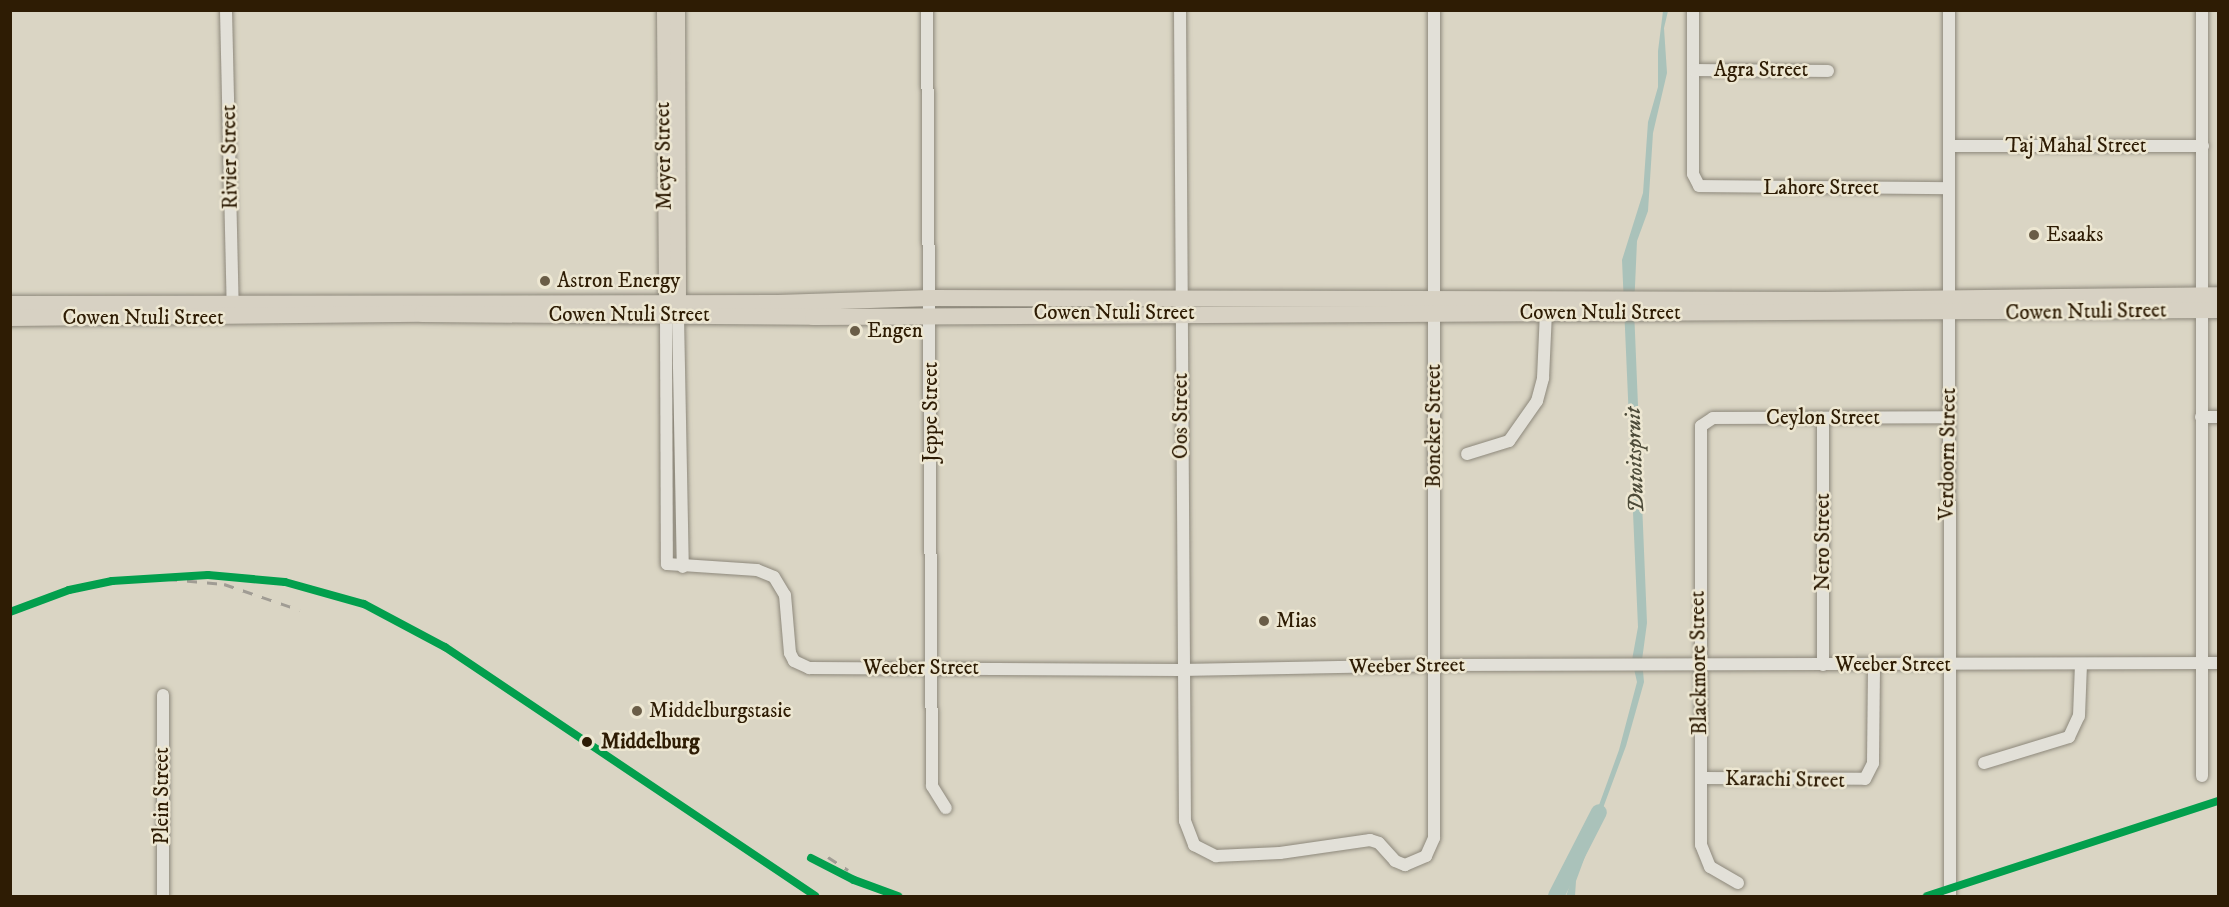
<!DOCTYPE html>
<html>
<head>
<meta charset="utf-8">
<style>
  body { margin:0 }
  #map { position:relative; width:2229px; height:907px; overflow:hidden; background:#dad5c4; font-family:"IM FELL DW Pica",serif }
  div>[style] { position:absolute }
  .water>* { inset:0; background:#aac2ba }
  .river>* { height:16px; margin:-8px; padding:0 8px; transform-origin:8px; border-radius:8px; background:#aac2ba }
  .roads { filter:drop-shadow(0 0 2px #8d887b) drop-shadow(0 0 2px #8d887b) }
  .minor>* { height:12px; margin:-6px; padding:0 6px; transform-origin:6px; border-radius:6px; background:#e2e0d8 }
  .major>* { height:15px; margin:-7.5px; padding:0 7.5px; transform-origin:7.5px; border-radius:7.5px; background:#d7d1c3 }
  .highway>* { height:16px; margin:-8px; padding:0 8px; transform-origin:8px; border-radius:8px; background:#d7d1c3 }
  .rail>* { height:3px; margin-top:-1.5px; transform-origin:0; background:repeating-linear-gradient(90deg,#a09c94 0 10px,transparent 0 20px) }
  .rail-1>* { height:8px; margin:-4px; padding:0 4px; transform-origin:4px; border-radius:4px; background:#029f4d }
  .dots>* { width:16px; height:16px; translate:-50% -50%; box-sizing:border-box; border:3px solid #ede7d2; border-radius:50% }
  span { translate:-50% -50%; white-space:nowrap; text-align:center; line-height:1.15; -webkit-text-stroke:5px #ede7d2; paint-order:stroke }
  .street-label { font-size:21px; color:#2e1c04 }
  .poi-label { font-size:21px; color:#2e1c04 }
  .left { translate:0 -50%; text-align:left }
  .stop-label { font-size:21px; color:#2e1c04; font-weight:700 }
  .water-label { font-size:22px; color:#4d4b39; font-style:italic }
  .frame { position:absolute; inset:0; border:12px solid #2e1c04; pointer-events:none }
</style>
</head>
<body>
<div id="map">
  <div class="water">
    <div style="clip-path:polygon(1663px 11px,1668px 11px,1664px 28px,1667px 73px,1653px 133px,1648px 211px,1637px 241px,1634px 309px,1647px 623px,1642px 660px,1644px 682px,1626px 746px,1576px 881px,1575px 896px,1566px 896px,1619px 750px,1637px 682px,1632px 660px,1638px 627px,1622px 260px,1643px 193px,1648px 122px,1658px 87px,1658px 51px)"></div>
  </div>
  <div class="river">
    <div style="left:1556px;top:896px;width:94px;rotate:-62.9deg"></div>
  </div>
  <div class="roads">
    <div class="minor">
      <div style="left:226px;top:10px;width:302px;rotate:88.7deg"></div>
      <div style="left:927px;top:10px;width:776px;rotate:89.63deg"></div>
      <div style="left:932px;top:786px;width:26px;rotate:58deg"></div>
      <div style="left:1180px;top:10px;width:811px;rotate:89.65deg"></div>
      <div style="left:1185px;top:821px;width:26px;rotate:69deg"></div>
      <div style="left:1194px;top:845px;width:25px;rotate:27deg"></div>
      <div style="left:1216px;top:856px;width:64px;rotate:-2.7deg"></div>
      <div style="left:1280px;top:853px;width:91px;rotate:-8.2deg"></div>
      <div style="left:1370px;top:840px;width:9px;rotate:18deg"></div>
      <div style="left:1379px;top:843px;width:24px;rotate:48deg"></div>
      <div style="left:1395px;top:861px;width:11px;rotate:22deg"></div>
      <div style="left:1405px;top:865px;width:23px;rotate:-23deg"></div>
      <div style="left:1426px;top:856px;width:20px;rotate:-66deg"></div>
      <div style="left:1434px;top:838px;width:828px;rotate:-90deg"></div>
      <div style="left:1693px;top:10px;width:164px;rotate:90deg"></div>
      <div style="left:1693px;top:174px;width:13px;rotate:63deg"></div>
      <div style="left:1699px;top:186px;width:250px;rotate:0.5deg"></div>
      <div style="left:1949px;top:10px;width:886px;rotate:89.94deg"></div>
      <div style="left:2202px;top:10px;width:766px;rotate:90deg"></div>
      <div style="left:1694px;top:70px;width:134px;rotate:0.4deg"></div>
      <div style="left:1950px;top:146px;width:253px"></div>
      <div style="left:666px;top:316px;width:248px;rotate:89.8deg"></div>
      <div style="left:667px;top:564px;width:90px;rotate:3.8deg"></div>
      <div style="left:757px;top:570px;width:18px;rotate:22deg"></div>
      <div style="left:774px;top:577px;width:21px;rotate:59deg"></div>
      <div style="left:785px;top:595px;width:58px;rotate:85.1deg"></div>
      <div style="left:790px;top:653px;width:9px;rotate:63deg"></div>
      <div style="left:794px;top:661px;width:17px;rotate:25deg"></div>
      <div style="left:809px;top:668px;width:372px;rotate:0.3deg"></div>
      <div style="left:1181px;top:670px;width:252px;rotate:-1.1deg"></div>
      <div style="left:1433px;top:665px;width:785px;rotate:-0.15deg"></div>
      <div style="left:678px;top:316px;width:251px;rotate:88.9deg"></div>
      <div style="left:2201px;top:417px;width:17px"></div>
      <div style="left:1823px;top:418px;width:247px;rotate:90deg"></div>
      <div style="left:1467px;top:454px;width:44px;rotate:-17.2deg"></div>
      <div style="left:1509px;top:441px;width:49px;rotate:-55deg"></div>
      <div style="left:1537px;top:401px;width:24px;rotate:-75deg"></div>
      <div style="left:1543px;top:378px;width:65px;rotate:-87.4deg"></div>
      <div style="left:1984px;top:763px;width:89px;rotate:-17deg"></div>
      <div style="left:2069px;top:737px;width:23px;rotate:-65deg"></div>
      <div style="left:2079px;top:716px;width:52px;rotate:-87.8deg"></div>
      <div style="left:1701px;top:778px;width:164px;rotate:0.3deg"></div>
      <div style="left:1865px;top:779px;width:18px;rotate:-63deg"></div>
      <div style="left:1873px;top:763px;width:99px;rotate:-89.4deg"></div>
      <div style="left:1738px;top:883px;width:32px;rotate:-150deg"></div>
      <div style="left:1710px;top:867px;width:24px;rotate:-112deg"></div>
      <div style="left:1701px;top:845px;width:419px;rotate:-90deg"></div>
      <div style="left:1701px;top:426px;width:14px;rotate:-34deg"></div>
      <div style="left:1713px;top:418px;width:235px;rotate:-0.2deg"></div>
      <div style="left:163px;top:896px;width:201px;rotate:-90deg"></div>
    </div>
    <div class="major">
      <div style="left:664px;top:10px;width:303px;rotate:89.6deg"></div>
      <div style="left:677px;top:10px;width:303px;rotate:89.8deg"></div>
    </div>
    <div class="highway">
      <div style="left:10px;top:304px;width:768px;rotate:-0.07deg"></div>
      <div style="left:778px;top:303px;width:153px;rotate:-1.9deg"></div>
      <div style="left:931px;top:298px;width:894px;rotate:0.13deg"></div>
      <div style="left:1825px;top:300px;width:393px;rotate:-0.7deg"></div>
      <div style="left:10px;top:318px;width:412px;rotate:-0.6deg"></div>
      <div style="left:422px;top:314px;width:391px;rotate:0.4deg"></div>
      <div style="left:813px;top:317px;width:1405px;rotate:-0.29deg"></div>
    </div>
  </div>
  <div class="rail">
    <div style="left:147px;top:577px;width:77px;rotate:5.2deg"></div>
    <div style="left:224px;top:584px;width:80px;rotate:18.9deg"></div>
    <div style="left:828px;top:857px;width:24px;rotate:33deg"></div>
    <div style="left:811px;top:858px;width:48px;rotate:27.1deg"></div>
    <div style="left:854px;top:880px;width:47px;rotate:20deg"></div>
  </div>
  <div class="rail-1">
    <div style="left:10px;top:612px;width:63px;rotate:-20.4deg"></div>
    <div style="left:69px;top:590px;width:44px;rotate:-11.8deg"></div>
    <div style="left:112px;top:581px;width:96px;rotate:-3.6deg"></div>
    <div style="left:208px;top:575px;width:77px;rotate:5.2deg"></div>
    <div style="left:285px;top:582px;width:82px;rotate:15.6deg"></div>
    <div style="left:364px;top:604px;width:92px;rotate:28deg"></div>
    <div style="left:445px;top:647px;width:446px;rotate:33.9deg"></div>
    <div style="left:811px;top:858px;width:48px;rotate:27.1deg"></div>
    <div style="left:854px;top:880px;width:47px;rotate:20deg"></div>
    <div style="left:1927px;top:896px;width:306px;rotate:-18.1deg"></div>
  </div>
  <div class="dots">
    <div style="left:2034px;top:235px;background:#6a5d47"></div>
    <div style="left:545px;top:281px;background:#6a5d47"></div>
    <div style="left:855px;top:331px;background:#6a5d47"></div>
    <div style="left:1264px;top:621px;background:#6a5d47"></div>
    <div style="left:637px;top:711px;background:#6a5d47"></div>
    <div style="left:587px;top:742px;background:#2e1c04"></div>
  </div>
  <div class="street-label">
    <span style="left:1761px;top:70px">Agra Street</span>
    <span style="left:2076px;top:146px">Taj Mahal Street</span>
    <span style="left:664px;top:156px;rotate:-91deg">Meyer Street</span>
    <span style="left:230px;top:157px;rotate:-91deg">Rivier Street</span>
    <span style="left:1821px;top:188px">Lahore Street</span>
    <span style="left:2086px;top:312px;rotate:-1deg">Cowen Ntuli Street</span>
    <span style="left:1114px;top:313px">Cowen Ntuli Street</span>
    <span style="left:1600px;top:313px">Cowen Ntuli Street</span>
    <span style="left:629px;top:315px">Cowen Ntuli Street</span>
    <span style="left:143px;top:318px">Cowen Ntuli Street</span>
    <span style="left:931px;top:412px;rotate:-90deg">Jeppe Street</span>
    <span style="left:1181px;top:416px;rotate:-90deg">Oos Street</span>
    <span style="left:1823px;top:418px">Ceylon Street</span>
    <span style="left:1434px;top:426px;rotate:-90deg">Boncker Street</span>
    <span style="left:1948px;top:454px;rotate:-89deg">Verdoorn Street</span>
    <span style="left:1823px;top:542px;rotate:-90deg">Nero Street</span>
    <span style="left:1699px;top:663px;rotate:-91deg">Blackmore Street</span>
    <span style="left:1893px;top:665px">Weeber Street</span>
    <span style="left:1407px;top:666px;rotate:-1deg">Weeber Street</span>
    <span style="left:921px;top:668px">Weeber Street</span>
    <span style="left:1785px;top:780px;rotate:1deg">Karachi Street</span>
    <span style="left:162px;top:796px;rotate:-90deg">Plein Street</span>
  </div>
  <div class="poi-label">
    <span class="left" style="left:2046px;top:235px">Esaaks</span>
    <span class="left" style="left:557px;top:281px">Astron Energy</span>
    <span class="left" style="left:867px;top:331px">Engen</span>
    <span class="left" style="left:1276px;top:621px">Mias</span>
    <span class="left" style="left:649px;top:711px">Middelburgstasie</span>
  </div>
  <div class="stop-label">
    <span class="left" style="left:601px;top:742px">Middelburg</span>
  </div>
  <div class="water-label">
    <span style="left:1635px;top:460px;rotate:-92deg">Dutoitspruit</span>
  </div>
  <div class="frame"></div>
</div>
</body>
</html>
